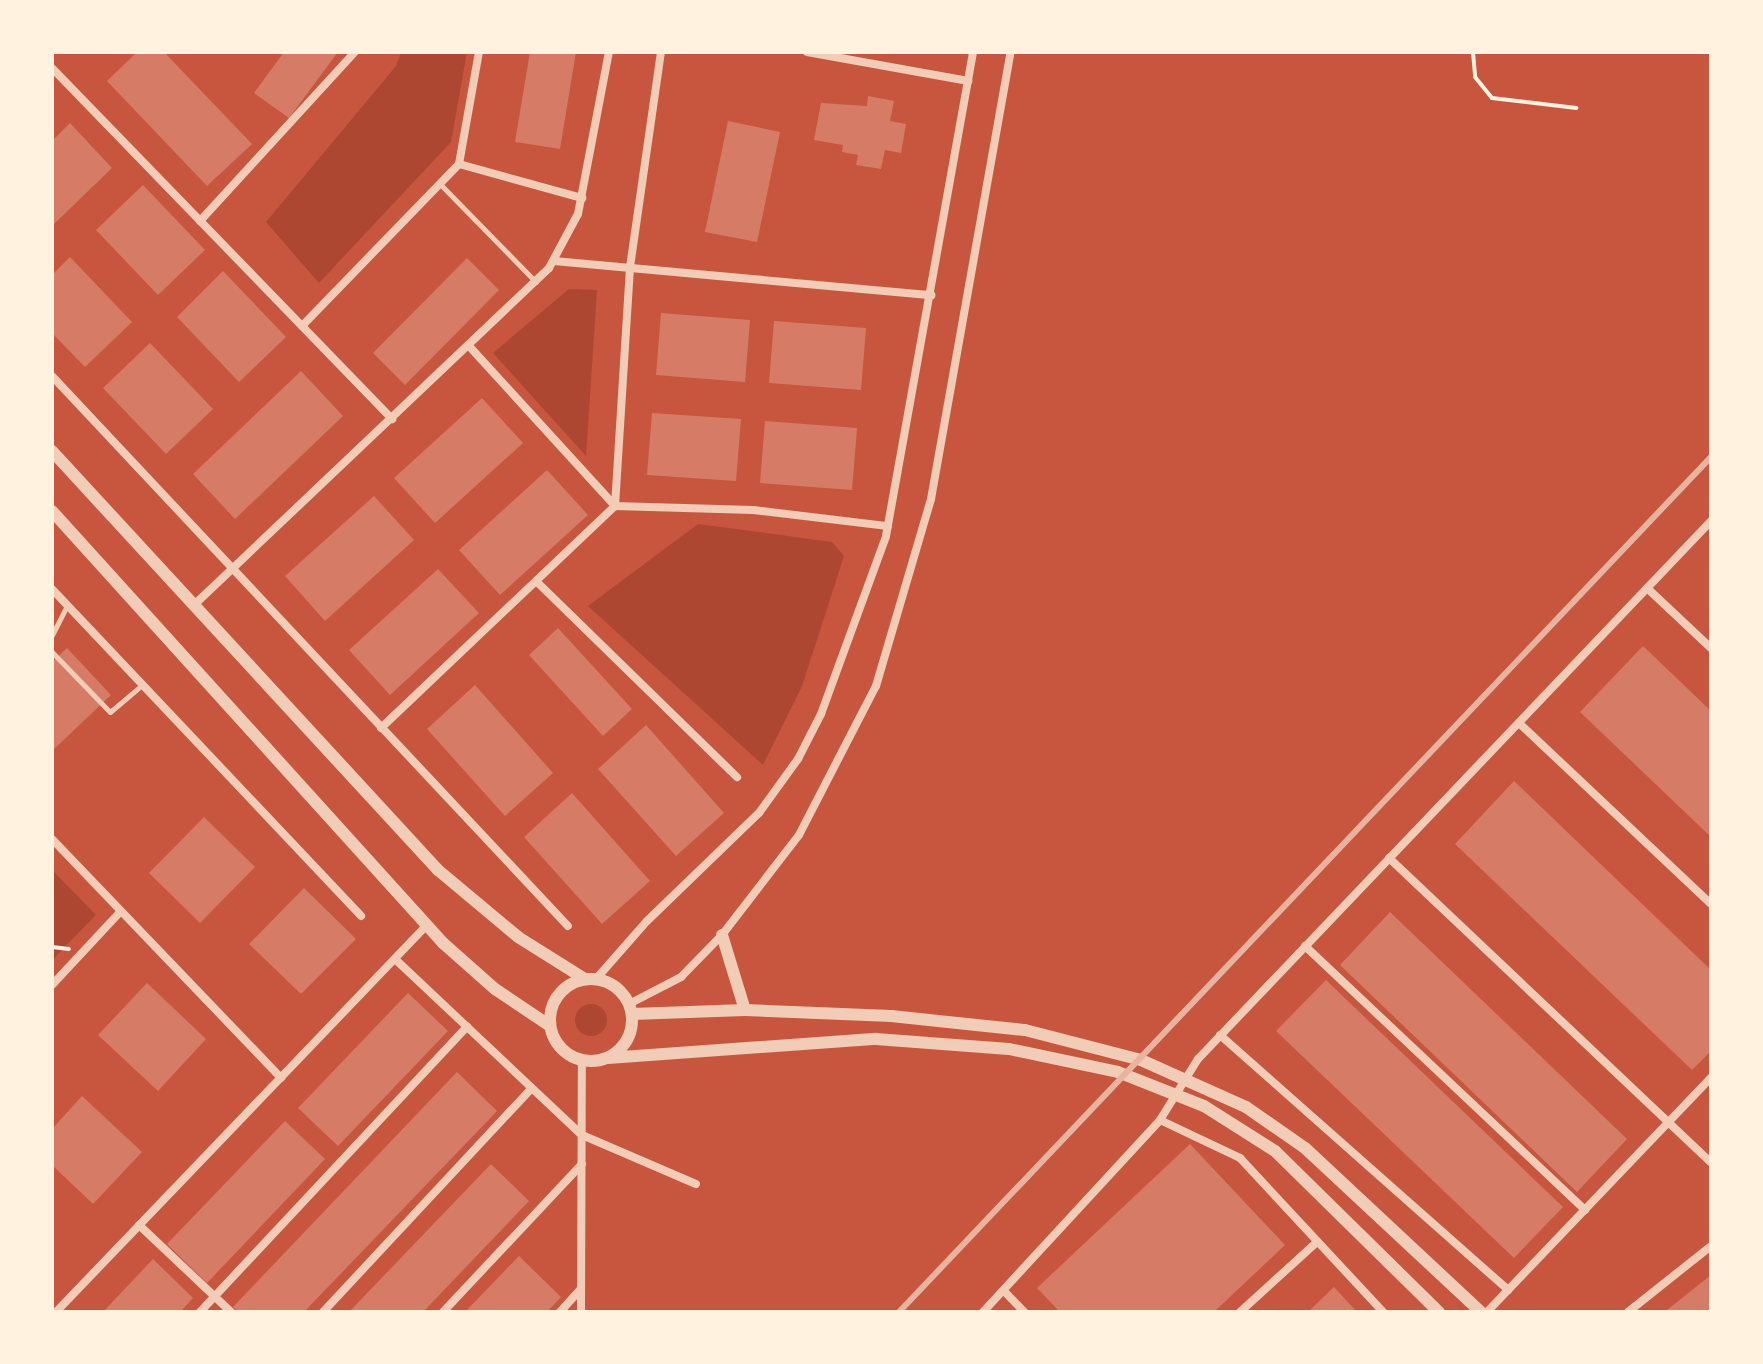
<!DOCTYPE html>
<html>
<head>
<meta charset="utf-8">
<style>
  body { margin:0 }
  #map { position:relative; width:1763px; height:1364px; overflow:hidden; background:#c8553d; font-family:"Fira Sans",sans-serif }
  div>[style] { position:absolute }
  .green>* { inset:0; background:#ae4732 }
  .round { border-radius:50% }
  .building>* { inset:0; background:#d67c66 }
  .path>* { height:4px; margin:-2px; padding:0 2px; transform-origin:2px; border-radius:2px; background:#fff3e0 }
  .service>* { height:5px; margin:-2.5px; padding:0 2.5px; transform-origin:2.5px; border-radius:2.5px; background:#f1ccb7 }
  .minor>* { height:8px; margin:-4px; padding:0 4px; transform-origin:4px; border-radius:4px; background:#f1ccb7 }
  .tertiary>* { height:12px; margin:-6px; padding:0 6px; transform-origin:6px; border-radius:6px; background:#f1ccb7 }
  .tertiary>.ring { margin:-6px; padding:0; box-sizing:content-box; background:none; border:12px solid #f1ccb7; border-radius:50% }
  .rail>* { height:6px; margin:-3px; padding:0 3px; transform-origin:3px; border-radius:3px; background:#e9b49f }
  span { translate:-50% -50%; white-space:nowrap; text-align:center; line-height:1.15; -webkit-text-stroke:6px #fff3e0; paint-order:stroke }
  .frame { position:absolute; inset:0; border:54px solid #fff3e0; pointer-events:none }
</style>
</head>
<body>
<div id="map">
  <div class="green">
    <div style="clip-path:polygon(401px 52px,467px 52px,451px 142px,319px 283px,266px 222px,396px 66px)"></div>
    <div style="clip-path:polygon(569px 289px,597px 290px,586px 456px,493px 353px)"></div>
    <div style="clip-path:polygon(698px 524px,832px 542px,844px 556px,802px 686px,763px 765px,588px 606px)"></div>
    <div style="clip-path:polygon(52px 870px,96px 915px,52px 960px)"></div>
    <div class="round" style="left:575px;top:1004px;width:32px;height:32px"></div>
  </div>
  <div class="building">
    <div style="clip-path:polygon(137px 52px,164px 52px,252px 144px,207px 186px,107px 81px)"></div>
    <div style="clip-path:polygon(284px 52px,338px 52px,289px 118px,254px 93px)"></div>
    <div style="clip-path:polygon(530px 52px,576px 52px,560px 149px,515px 142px)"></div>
    <div style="clip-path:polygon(868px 96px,894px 101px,890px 121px,906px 124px,901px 153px,885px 150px,881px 169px,856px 165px,858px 155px,842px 152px,843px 145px,814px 140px,821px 103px,867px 106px)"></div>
    <div style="clip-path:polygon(728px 121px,780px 132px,757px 242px,705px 232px)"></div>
    <div style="clip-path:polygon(70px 123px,112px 168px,52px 226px,52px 141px)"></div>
    <div style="clip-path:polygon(143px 185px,205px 250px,158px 295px,96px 230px)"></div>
    <div style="clip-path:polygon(70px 257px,132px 322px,85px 367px,52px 333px,52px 275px)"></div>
    <div style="clip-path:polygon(467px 258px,499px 290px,405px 385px,373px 353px)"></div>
    <div style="clip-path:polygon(223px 271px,286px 337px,239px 382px,177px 317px)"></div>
    <div style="clip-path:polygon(661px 313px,750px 320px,745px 382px,656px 375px)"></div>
    <div style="clip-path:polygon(774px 321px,866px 328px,861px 390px,769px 383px)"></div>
    <div style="clip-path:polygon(150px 343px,213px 409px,166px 454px,103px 388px)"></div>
    <div style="clip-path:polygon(301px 371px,343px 416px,235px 519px,193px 474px)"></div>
    <div style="clip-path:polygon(482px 398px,523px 443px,435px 523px,394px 478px)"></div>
    <div style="clip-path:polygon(652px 413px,741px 419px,736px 481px,647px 475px)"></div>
    <div style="clip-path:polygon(765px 421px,857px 428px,852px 490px,760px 483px)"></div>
    <div style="clip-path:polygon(547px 470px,588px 515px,500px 595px,459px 550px)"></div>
    <div style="clip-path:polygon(374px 496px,414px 540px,325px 621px,285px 576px)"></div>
    <div style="clip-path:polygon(438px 569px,479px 613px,390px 695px,349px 650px)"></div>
    <div style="clip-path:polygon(558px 628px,632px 709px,603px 736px,529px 655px)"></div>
    <div style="clip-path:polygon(1643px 646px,1711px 711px,1711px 837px,1580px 712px)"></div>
    <div style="clip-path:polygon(67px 648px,111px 695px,52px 751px,52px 662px)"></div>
    <div style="clip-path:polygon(475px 685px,553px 773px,505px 816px,427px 729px)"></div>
    <div style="clip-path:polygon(646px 725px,724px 813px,676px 856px,598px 769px)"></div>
    <div style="clip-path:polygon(1514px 781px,1711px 970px,1711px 1051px,1692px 1070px,1455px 844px)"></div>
    <div style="clip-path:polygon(572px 793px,650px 881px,602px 924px,524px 837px)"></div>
    <div style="clip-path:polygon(204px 817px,255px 867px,200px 923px,149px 873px)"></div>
    <div style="clip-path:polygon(304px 888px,356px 939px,301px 994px,249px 944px)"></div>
    <div style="clip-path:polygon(1390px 912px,1627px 1139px,1577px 1192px,1340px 965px)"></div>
    <div style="clip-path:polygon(1326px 980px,1563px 1207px,1514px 1258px,1276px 1031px)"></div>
    <div style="clip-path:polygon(147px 983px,206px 1039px,158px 1091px,98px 1035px)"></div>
    <div style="clip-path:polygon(408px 993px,448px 1031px,338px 1146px,298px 1108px)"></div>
    <div style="clip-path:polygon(457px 1072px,497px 1111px,304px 1312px,238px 1312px,233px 1307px)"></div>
    <div style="clip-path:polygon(82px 1096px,142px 1152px,93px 1204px,52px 1165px,52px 1129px)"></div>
    <div style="clip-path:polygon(285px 1121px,325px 1159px,207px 1283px,167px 1244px)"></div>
    <div style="clip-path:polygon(1190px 1144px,1285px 1245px,1214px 1312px,1060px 1312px,1037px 1288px)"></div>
    <div style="clip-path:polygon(491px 1164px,529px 1201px,423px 1312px,349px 1312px)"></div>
    <div style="clip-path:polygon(519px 1256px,561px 1297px,547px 1312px,465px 1312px)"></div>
    <div style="clip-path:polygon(153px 1259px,193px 1298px,180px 1312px,103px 1312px)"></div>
    <div style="clip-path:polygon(1711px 1275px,1711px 1312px,1669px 1312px,1667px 1310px)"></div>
    <div style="clip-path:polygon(1334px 1287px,1357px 1312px,1308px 1312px)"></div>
  </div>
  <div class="path">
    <div style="left:1473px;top:52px;width:25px;rotate:85deg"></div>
    <div style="left:1475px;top:77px;width:27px;rotate:51deg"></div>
    <div style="left:1492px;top:98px;width:85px;rotate:6.8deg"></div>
    <div style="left:52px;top:947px;width:17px;rotate:7deg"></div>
  </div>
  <div class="service">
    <div style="left:440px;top:184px;width:137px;rotate:45.6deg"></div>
    <div style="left:52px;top:635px;width:33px;rotate:-63deg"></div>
    <div style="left:52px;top:652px;width:83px;rotate:46deg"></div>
    <div style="left:110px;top:712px;width:42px;rotate:-40.2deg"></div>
  </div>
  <div class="minor">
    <div style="left:807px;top:52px;width:164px;rotate:10.2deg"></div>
    <div style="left:52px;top:68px;width:489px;rotate:45.9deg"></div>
    <div style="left:459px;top:164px;width:128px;rotate:15.5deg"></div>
    <div style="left:200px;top:221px;width:229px;rotate:-47.5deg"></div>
    <div style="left:554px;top:261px;width:379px;rotate:5.2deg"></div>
    <div style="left:302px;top:326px;width:226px;rotate:-45.9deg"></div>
    <div style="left:459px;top:164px;width:114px;rotate:-79.9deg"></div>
    <div style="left:469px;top:346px;width:217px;rotate:47.6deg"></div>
    <div style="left:615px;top:506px;width:138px;rotate:1.7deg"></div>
    <div style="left:753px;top:510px;width:136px;rotate:6.8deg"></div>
    <div style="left:52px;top:376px;width:754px;rotate:46.83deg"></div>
    <div style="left:536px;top:581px;width:281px;rotate:44.3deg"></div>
    <div style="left:1647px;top:588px;width:88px;rotate:43.2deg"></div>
    <div style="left:52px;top:589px;width:450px;rotate:46.6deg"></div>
    <div style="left:194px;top:605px;width:489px;rotate:-43.5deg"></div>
    <div style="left:549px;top:268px;width:61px;rotate:-61.8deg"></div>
    <div style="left:578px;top:214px;width:165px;rotate:-79.2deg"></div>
    <div style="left:1519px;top:723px;width:264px;rotate:43.3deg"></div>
    <div style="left:381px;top:728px;width:323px;rotate:-43.5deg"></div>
    <div style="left:615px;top:506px;width:239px;rotate:-86.4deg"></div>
    <div style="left:630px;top:267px;width:217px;rotate:-81.8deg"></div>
    <div style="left:52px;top:839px;width:331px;rotate:46.2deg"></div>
    <div style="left:1389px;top:858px;width:444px;rotate:43.4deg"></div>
    <div style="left:1305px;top:946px;width:385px;rotate:43.3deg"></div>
    <div style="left:395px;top:959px;width:257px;rotate:43.3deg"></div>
    <div style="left:582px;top:1135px;width:124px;rotate:23.3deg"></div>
    <div style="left:596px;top:979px;width:77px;rotate:-48.7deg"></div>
    <div style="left:647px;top:921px;width:156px;rotate:-44deg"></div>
    <div style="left:759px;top:813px;width:67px;rotate:-54.2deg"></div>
    <div style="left:798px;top:759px;width:51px;rotate:-62.9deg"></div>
    <div style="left:821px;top:714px;width:189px;rotate:-69.9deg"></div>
    <div style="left:886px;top:536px;width:492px;rotate:-79.8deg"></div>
    <div style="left:52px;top:985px;width:101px;rotate:-47deg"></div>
    <div style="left:629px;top:1004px;width:59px;rotate:-27.4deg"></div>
    <div style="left:681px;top:977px;width:59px;rotate:-45.7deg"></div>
    <div style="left:722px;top:935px;width:126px;rotate:-52.4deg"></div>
    <div style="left:799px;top:835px;width:168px;rotate:-62.7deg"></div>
    <div style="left:876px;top:686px;width:195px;rotate:-73.6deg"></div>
    <div style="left:931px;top:499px;width:454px;rotate:-79.9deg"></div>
    <div style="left:1220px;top:1035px;width:385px;rotate:41.5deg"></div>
    <div style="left:1160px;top:1120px;width:89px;rotate:25.4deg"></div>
    <div style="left:1240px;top:1158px;width:210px;rotate:47.1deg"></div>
    <div style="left:139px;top:1225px;width:127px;rotate:43.4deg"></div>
    <div style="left:1004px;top:1291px;width:29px;rotate:46deg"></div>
    <div style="left:56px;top:1312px;width:536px;rotate:-46.21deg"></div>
    <div style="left:200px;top:1312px;width:391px;rotate:-46.9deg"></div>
    <div style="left:323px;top:1312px;width:306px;rotate:-47deg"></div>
    <div style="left:443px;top:1312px;width:203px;rotate:-46.8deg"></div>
    <div style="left:560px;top:1312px;width:31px;rotate:-48deg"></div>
    <div style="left:581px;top:1312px;width:252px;rotate:-89.8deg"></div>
    <div style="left:983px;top:1312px;width:261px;rotate:-47.3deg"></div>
    <div style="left:1160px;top:1120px;width:72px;rotate:-58.1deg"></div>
    <div style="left:1198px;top:1059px;width:743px;rotate:-46.36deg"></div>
    <div style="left:1240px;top:1312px;width:104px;rotate:-42.3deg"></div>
    <div style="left:1487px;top:1312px;width:324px;rotate:-46.3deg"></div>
    <div style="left:1628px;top:1312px;width:106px;rotate:-38.5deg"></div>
  </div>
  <div class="tertiary">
    <div style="left:52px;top:451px;width:570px;rotate:47.35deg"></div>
    <div style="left:438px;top:870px;width:104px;rotate:39.9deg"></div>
    <div style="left:518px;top:937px;width:79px;rotate:32.1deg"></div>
    <div style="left:52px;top:511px;width:583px;rotate:47.85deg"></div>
    <div style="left:443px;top:943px;width:69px;rotate:41.5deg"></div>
    <div style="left:495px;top:989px;width:66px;rotate:33.9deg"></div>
    <div style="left:722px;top:935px;width:78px;rotate:73deg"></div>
    <div class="ring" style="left:550px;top:979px;width:70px;height:70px"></div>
    <div style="left:632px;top:1014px;width:113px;rotate:-2deg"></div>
    <div style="left:745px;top:1010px;width:146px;rotate:2.4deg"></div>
    <div style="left:891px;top:1016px;width:135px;rotate:6deg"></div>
    <div style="left:1025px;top:1030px;width:120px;rotate:14.5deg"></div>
    <div style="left:1141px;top:1060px;width:115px;rotate:24.1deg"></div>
    <div style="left:1246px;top:1107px;width:72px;rotate:34.8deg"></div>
    <div style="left:1305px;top:1148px;width:241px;rotate:43deg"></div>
    <div style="left:608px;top:1058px;width:269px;rotate:-4.1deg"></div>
    <div style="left:876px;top:1039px;width:133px;rotate:4.3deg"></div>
    <div style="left:1009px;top:1049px;width:111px;rotate:11.9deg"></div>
    <div style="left:1118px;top:1072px;width:92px;rotate:21.6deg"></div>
    <div style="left:1204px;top:1106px;width:84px;rotate:32.4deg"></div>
    <div style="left:1275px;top:1151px;width:230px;rotate:44.5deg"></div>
  </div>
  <div class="rail">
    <div style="left:899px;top:1312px;width:1179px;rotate:-46.48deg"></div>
  </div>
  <div class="frame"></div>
</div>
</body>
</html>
